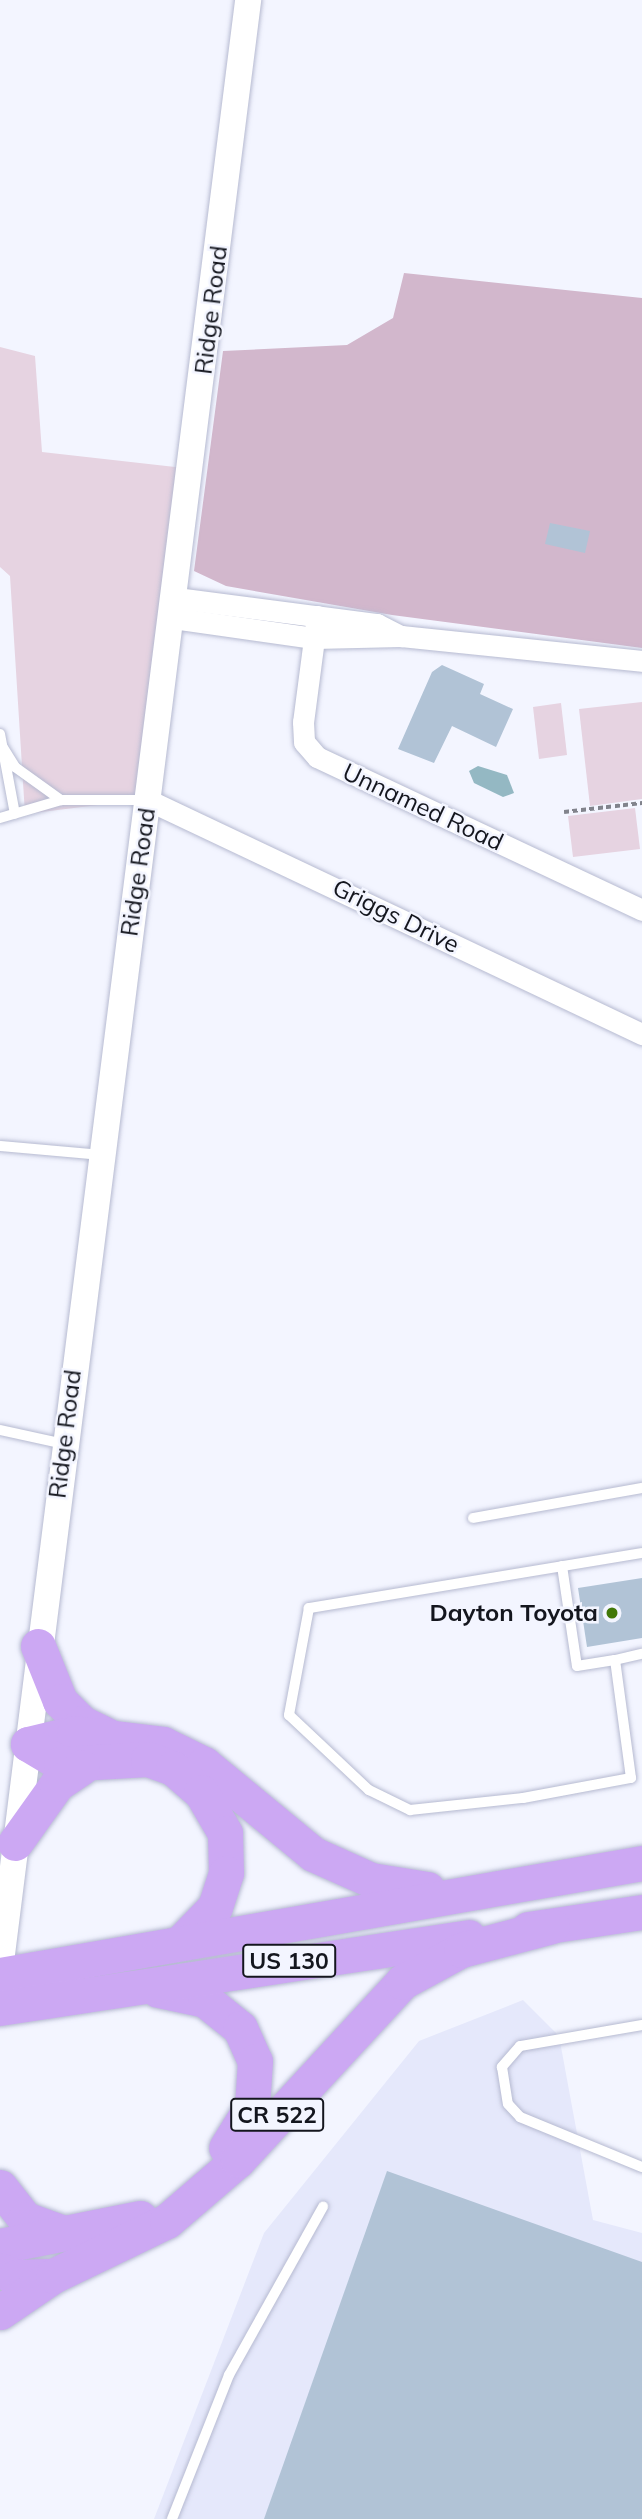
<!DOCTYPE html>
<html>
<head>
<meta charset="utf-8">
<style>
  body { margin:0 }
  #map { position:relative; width:642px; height:2519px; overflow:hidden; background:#f3f5ff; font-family:Mulish,sans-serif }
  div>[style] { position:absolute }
  .built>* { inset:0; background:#e5e8fb }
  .green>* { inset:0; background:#e6d3e1 }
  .forest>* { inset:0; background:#d2b7cc }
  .water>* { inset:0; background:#94b8c3 }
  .building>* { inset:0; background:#b1c3d6 }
  .path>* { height:3.5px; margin-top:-1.75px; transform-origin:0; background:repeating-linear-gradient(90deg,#81838c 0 5px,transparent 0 8.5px) }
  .roads { filter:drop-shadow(0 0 2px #b6bad1) drop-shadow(0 0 2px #b6bad1) }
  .service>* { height:10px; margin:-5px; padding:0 5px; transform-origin:5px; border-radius:5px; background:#fff }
  .minor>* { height:21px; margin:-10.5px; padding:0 10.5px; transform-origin:10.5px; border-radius:10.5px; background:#fff }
  .tertiary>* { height:26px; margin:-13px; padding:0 13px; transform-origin:13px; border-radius:13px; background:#fff }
  .trunk>* { height:35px; margin:-17.5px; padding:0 17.5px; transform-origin:17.5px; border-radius:17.5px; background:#cca8f3 }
  .dots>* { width:19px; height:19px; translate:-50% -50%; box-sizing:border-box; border:4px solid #f3f5ff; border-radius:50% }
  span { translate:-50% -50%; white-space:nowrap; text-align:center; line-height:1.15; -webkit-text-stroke:5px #f3f5ff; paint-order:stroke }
  .shield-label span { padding:2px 5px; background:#f3f5ff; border:2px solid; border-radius:5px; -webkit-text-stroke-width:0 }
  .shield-label { font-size:23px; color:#14161e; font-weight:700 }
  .street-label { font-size:24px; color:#14161e }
  .poi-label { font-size:24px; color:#14161e; font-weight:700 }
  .right { translate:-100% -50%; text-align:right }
</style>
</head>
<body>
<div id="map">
  <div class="built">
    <div style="clip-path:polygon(523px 2000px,559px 2036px,593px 2220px,642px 2233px,642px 2519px,154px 2519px,264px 2233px,419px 2041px)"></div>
  </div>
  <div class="green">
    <div style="clip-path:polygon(0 347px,35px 356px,42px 452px,184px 468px,139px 800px,25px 814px,10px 576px,0 567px)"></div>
    <div style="clip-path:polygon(642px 702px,642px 799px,590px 806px,579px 709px)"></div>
    <div style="clip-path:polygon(561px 703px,567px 755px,539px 759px,533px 707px)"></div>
    <div style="clip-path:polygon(635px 808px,640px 849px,573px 857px,568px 816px)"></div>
  </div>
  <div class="forest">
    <div style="clip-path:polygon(404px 273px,642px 298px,642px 648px,392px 615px,226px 586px,194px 571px,223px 351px,347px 345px,393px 318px)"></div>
  </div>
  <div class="water">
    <div style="clip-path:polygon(478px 766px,507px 775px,514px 793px,503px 797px,474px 783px,469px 771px)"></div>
  </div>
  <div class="building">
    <div style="clip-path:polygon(550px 523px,590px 531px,585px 553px,545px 544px)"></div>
    <div style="clip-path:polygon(442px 665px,484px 684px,480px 694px,513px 709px,496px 747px,452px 726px,434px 763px,398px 749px,432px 672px)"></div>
    <div style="clip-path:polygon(642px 1578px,642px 1638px,587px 1647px,578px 1588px)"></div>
    <div style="clip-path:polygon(387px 2171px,642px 2262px,642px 2519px,264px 2519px)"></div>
  </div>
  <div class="path">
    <div style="left:564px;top:812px;width:79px;rotate:-6.6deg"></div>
  </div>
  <div class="roads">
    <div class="service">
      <div style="left:0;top:734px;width:81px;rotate:79.4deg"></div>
      <div style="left:2px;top:746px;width:25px;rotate:58deg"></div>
      <div style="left:15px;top:767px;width:57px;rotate:35.7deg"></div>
      <div style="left:0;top:818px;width:64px;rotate:-16.4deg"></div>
      <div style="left:61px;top:800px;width:87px"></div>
      <div style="left:0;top:1146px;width:100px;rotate:5.1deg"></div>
      <div style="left:0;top:1430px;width:66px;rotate:12.3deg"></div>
      <div style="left:473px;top:1518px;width:172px;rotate:-10.1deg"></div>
      <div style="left:642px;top:1553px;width:338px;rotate:170.6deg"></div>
      <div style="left:309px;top:1608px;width:109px;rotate:100.6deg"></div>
      <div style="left:289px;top:1715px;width:110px;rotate:43.2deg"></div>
      <div style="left:369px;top:1790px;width:46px;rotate:26deg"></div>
      <div style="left:410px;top:1810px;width:114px;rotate:-6.1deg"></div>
      <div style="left:523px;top:1798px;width:110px;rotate:-10.5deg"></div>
      <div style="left:631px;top:1778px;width:119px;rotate:-97.7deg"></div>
      <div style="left:615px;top:1660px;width:28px;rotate:-13deg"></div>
      <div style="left:562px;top:1566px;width:101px;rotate:81.5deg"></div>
      <div style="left:577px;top:1666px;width:38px;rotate:-9deg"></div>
      <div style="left:642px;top:2025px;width:124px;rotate:170.2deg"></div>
      <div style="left:520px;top:2046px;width:28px;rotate:131deg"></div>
      <div style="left:502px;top:2067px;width:37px;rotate:81deg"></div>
      <div style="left:508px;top:2104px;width:18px;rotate:47deg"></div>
      <div style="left:520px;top:2117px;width:132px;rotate:22.3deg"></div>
      <div style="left:172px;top:2519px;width:155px;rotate:-68.4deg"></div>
      <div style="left:229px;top:2375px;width:193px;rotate:-60.8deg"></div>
    </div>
    <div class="minor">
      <div style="left:176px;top:598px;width:203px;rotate:7.4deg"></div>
      <div style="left:377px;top:624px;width:27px;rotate:27deg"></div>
      <div style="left:317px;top:616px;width:107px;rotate:97.5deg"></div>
      <div style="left:303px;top:722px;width:20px;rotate:87deg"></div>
      <div style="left:304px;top:742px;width:20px;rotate:49deg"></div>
      <div style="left:317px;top:757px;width:359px;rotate:25.2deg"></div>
      <div style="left:173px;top:618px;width:142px;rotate:8.1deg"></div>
      <div style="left:314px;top:638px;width:87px;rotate:-1.3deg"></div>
      <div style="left:401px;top:636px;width:242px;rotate:5.9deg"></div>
      <div style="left:148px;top:800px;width:547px;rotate:25.35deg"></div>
    </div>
    <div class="tertiary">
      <div style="left:0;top:1970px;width:1986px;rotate:-82.82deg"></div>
    </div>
    <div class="trunk">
      <div style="left:38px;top:1646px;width:59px;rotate:68.2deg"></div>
      <div style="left:60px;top:1701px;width:31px;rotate:45deg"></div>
      <div style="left:82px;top:1723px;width:28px;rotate:26deg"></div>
      <div style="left:28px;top:1744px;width:47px;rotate:-13.4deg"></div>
      <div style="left:74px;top:1733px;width:90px;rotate:7deg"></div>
      <div style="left:163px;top:1744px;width:46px;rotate:26deg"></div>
      <div style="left:204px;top:1764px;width:141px;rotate:39.5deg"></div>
      <div style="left:313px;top:1854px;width:64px;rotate:24.1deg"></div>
      <div style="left:371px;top:1880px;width:57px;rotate:9.1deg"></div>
      <div style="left:28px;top:1744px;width:39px;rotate:31deg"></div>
      <div style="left:61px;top:1764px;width:87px;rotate:-3.3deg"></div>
      <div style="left:148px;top:1759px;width:27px;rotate:20deg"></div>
      <div style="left:173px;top:1768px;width:37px;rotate:41deg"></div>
      <div style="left:201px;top:1792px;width:48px;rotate:59.7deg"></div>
      <div style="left:225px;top:1833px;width:40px;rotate:88.6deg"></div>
      <div style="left:226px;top:1873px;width:36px;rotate:108deg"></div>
      <div style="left:215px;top:1907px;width:50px;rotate:134.2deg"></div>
      <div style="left:15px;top:1843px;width:72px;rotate:-54.6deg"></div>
      <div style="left:57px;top:1784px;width:30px;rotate:-34deg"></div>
      <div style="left:528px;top:1929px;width:115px;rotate:-8.5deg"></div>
      <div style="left:0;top:1975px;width:652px;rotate:-9.9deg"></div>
      <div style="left:158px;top:1990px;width:48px;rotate:12deg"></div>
      <div style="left:205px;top:2000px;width:45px;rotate:38.7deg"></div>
      <div style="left:240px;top:2028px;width:36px;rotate:66deg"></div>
      <div style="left:255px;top:2061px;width:45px;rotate:93.8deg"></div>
      <div style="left:252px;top:2106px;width:49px;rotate:121.8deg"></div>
      <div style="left:0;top:2008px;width:474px;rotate:-8.6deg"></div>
      <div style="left:0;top:2187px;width:41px;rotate:52deg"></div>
      <div style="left:25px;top:2219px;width:38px;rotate:20deg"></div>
      <div style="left:0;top:2246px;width:143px;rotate:-11.3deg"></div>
      <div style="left:0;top:2270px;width:17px;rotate:24deg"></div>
      <div style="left:16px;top:2277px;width:37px;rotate:-2deg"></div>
      <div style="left:0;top:2312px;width:64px;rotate:-34.2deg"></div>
      <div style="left:53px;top:2276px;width:127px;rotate:-25.8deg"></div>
      <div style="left:167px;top:2221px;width:94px;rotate:-40.7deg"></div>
      <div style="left:238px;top:2160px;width:242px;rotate:-47.3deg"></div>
      <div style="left:402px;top:1982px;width:67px;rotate:-28.5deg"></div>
      <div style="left:461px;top:1950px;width:94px;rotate:-14.8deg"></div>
    </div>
  </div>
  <div class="dots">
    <div style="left:612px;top:1613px;background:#417808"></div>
  </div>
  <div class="shield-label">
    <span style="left:289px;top:1961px">US 130</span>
    <span style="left:277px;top:2115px">CR 522</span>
  </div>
  <div class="street-label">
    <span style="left:211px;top:310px;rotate:-83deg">Ridge Road</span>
    <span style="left:423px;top:807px;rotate:25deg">Unnamed Road</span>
    <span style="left:138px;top:872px;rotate:-82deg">Ridge Road</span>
    <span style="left:396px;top:916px;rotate:26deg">Griggs Drive</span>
    <span style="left:65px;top:1434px;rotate:-83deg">Ridge Road</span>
  </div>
  <div class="poi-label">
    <span class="right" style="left:598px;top:1613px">Dayton Toyota</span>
  </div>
</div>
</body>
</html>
